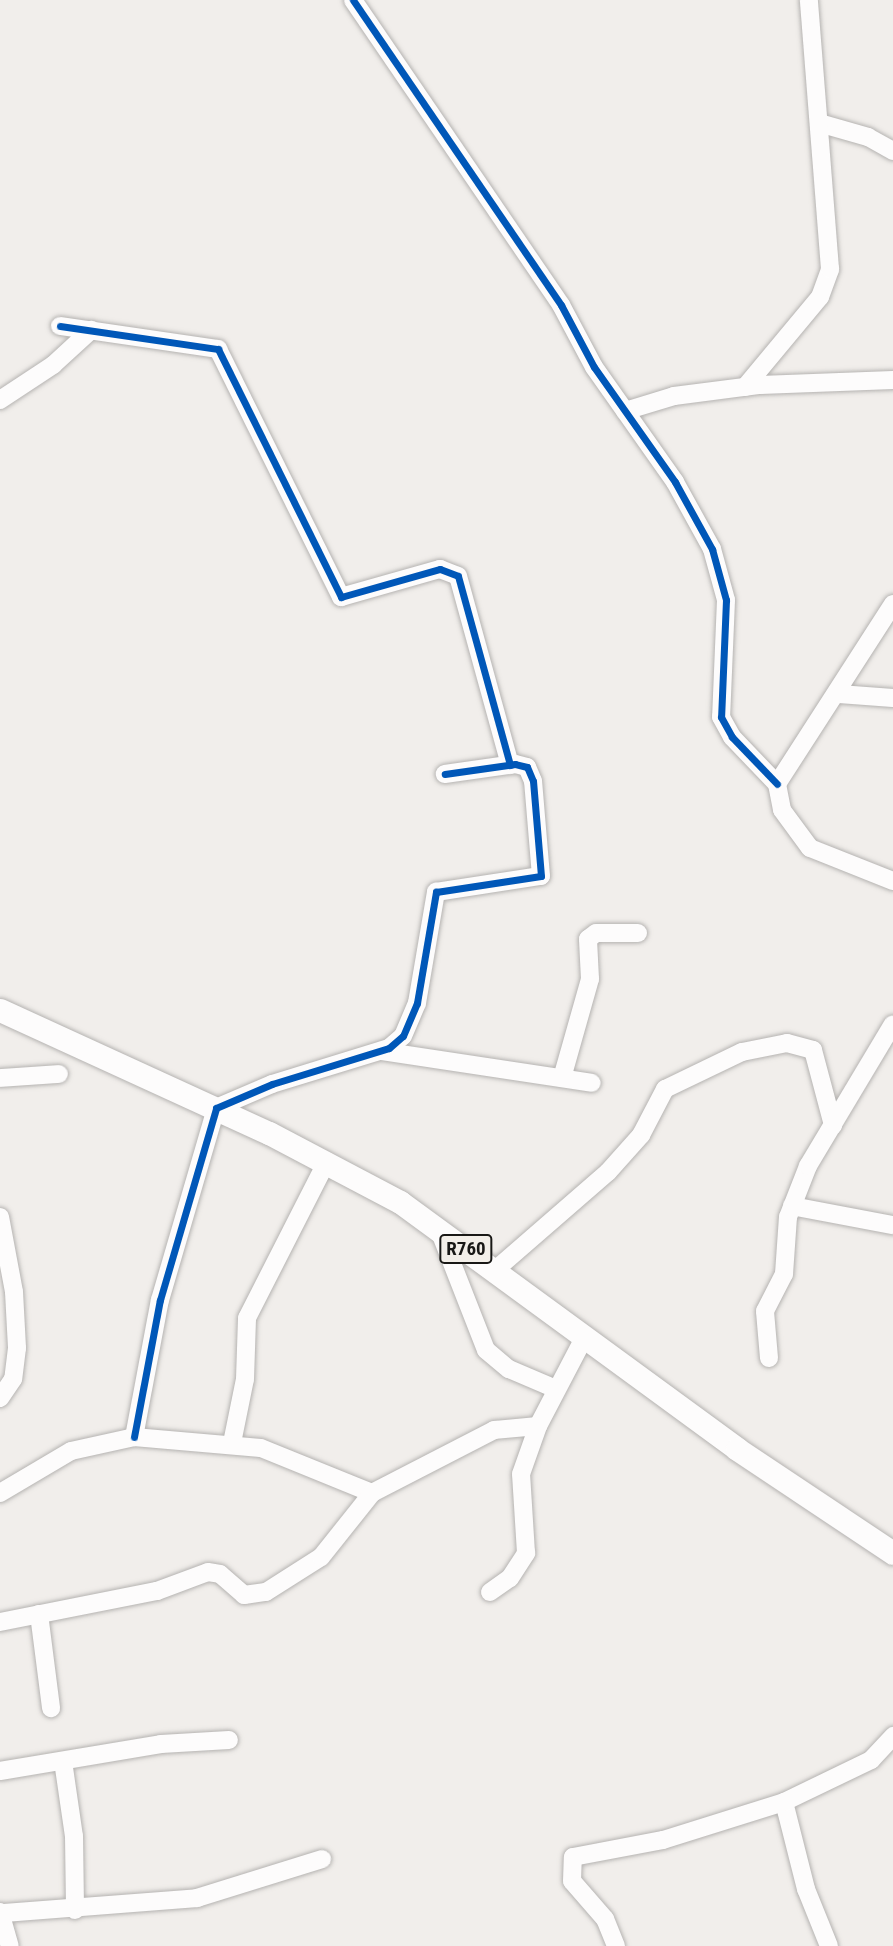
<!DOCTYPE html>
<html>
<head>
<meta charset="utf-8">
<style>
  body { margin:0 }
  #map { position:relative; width:893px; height:1946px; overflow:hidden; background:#f1eeeb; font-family:"Roboto Condensed",sans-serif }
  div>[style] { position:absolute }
  .roads { filter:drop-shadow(0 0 2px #b5b3b1) drop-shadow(0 0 2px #b5b3b1) }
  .minor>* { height:18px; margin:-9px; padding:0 9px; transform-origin:9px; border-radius:9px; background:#fdfcfc }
  .major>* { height:23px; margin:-11.5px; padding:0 11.5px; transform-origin:11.5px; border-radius:11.5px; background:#fdfcfc }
  .cycleway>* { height:7px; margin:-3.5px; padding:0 3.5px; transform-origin:3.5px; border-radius:3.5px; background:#0057b8 }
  span { translate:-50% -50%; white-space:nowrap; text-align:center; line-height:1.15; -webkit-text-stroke:7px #f3efe9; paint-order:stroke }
  .shield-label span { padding:2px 5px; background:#f3efe9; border:2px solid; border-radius:5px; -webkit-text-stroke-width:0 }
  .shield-label { font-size:19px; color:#191816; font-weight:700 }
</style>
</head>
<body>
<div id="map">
  <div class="roads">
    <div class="minor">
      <div style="left:353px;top:0;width:369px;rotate:55.7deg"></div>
      <div style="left:561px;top:305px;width:70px;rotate:62deg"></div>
      <div style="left:594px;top:367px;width:141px;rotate:54.8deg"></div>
      <div style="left:675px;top:482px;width:77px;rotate:61.1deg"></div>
      <div style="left:712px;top:549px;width:53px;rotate:74.6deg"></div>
      <div style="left:726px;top:600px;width:117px;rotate:92.4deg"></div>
      <div style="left:721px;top:717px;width:23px;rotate:61deg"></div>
      <div style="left:732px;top:737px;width:65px;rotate:46.2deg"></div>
      <div style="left:819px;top:123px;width:51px;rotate:15.9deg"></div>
      <div style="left:868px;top:137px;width:29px;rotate:29deg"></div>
      <div style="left:60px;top:326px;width:160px;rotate:8.3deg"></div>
      <div style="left:218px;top:349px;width:277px;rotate:63.6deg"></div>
      <div style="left:341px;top:597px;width:103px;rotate:-15.8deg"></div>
      <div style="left:440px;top:569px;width:19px;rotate:21deg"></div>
      <div style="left:458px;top:576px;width:196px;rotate:74.6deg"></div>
      <div style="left:745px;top:387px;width:117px;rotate:-50.2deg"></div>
      <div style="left:820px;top:297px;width:30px;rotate:-70deg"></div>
      <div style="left:830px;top:269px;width:270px;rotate:-94.5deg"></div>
      <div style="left:0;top:400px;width:64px;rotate:-33.4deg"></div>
      <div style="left:53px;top:365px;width:52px;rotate:-42.6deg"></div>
      <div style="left:625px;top:411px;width:51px;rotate:-17deg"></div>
      <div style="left:674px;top:396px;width:87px;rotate:-7.3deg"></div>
      <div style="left:760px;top:385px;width:133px;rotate:-2.2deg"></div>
      <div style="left:893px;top:604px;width:214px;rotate:122.8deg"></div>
      <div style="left:777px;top:784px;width:26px;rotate:79deg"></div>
      <div style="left:782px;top:810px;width:47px;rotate:53.6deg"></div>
      <div style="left:810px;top:848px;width:89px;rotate:21.7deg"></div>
      <div style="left:839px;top:694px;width:54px;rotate:4.2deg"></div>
      <div style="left:381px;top:1051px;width:213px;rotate:8.6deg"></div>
      <div style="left:0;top:1078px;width:59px;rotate:-3.9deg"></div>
      <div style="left:562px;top:1078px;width:103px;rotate:-74.2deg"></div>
      <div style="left:590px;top:979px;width:40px;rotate:-92.9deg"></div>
      <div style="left:588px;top:939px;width:10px;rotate:-37deg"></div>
      <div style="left:596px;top:933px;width:42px"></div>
      <div style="left:792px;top:1206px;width:103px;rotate:10.7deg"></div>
      <div style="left:0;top:1217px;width:76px;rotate:79.4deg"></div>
      <div style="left:14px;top:1292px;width:56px;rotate:86.9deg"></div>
      <div style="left:17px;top:1348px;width:31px;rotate:97deg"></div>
      <div style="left:13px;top:1379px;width:23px;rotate:124deg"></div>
      <div style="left:439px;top:1230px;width:129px;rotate:68.6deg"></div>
      <div style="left:486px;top:1350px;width:30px;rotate:40deg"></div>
      <div style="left:509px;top:1369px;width:51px;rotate:23.1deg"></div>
      <div style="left:494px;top:1271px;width:151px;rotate:-41deg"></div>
      <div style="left:608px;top:1172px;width:50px;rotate:-48.3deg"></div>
      <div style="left:641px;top:1135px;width:52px;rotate:-62.4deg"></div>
      <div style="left:665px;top:1089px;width:85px;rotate:-25.7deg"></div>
      <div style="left:742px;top:1052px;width:46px;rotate:-11.3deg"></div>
      <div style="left:787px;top:1043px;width:27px;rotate:15deg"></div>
      <div style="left:813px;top:1050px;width:78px;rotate:75.1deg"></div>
      <div style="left:769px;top:1358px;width:47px;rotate:-94.9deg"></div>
      <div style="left:765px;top:1311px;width:42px;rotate:-62.8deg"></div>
      <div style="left:784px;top:1274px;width:57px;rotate:-86deg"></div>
      <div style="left:788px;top:1217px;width:55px;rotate:-68.6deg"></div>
      <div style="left:808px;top:1166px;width:165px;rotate:-59.1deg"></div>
      <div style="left:134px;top:1437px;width:139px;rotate:-79.3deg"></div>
      <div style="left:160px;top:1300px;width:200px;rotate:-73.7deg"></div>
      <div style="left:216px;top:1108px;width:61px;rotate:-23.2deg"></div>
      <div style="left:272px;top:1084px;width:122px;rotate:-17.1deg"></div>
      <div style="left:389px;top:1048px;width:18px;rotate:-41deg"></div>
      <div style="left:403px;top:1036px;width:36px;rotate:-67deg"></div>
      <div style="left:417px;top:1003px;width:113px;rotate:-80.3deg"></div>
      <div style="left:436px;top:892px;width:106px;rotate:-8.7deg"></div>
      <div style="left:541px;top:876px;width:95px;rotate:-94.8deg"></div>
      <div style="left:533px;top:781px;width:15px;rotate:-113deg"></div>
      <div style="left:527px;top:767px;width:12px;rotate:-166deg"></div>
      <div style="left:515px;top:764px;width:71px;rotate:171.9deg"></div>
      <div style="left:232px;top:1443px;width:65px;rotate:-78.5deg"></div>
      <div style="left:245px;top:1379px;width:61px;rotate:-88.1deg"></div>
      <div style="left:247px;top:1318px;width:176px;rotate:-63deg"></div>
      <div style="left:0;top:1493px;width:82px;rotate:-30.6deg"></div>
      <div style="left:71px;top:1451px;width:65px;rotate:-12.5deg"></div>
      <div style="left:134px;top:1437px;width:127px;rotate:5deg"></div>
      <div style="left:261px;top:1448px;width:120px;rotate:22.1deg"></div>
      <div style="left:372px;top:1493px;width:137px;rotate:-27.3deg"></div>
      <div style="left:494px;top:1430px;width:44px;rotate:-5.2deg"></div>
      <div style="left:490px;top:1592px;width:24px;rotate:-35deg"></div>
      <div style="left:510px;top:1578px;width:30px;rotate:-57deg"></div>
      <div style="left:526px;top:1553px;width:79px;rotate:-93.6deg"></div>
      <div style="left:521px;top:1474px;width:51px;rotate:-70.5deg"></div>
      <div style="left:538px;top:1426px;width:99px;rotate:-62.4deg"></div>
      <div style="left:39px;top:1614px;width:95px;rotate:82.7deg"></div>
      <div style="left:0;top:1622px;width:160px;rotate:-11.2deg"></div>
      <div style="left:157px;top:1591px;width:54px;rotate:-20.4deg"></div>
      <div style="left:208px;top:1572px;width:12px;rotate:9deg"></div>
      <div style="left:220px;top:1574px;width:32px;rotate:41deg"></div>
      <div style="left:244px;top:1595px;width:22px;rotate:-8deg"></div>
      <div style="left:266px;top:1592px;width:65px;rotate:-32.5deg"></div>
      <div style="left:321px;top:1557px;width:82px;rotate:-51.4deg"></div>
      <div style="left:63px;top:1761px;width:76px;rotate:81.7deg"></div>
      <div style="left:74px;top:1836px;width:74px;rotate:89.2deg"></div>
      <div style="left:0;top:1771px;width:163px;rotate:-9.5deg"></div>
      <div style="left:161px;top:1744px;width:68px;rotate:-3.4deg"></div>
      <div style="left:784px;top:1802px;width:90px;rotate:75.8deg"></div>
      <div style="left:806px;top:1889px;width:61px;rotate:68deg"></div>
      <div style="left:0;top:1912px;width:35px;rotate:74deg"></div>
      <div style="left:4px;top:1913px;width:194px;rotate:-4.4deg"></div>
      <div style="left:197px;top:1898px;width:131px;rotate:-17.3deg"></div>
      <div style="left:616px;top:1946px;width:29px;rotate:-112deg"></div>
      <div style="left:605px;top:1919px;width:50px;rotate:-131deg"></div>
      <div style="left:572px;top:1881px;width:24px;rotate:-88deg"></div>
      <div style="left:573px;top:1857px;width:92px;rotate:-10.7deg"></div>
      <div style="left:663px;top:1840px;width:127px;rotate:-17.4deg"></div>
      <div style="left:784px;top:1802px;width:97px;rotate:-25.8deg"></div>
      <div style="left:871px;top:1760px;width:33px;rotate:-47deg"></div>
    </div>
    <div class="major">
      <div style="left:0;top:1010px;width:296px;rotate:24.6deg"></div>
      <div style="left:269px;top:1133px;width:148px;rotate:27.8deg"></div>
      <div style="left:400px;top:1202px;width:418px;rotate:36.2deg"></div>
      <div style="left:737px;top:1449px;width:187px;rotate:33.7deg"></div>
    </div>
  </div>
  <div class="cycleway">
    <div style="left:353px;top:0;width:369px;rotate:55.7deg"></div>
    <div style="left:561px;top:305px;width:70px;rotate:62deg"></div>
    <div style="left:594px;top:367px;width:141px;rotate:54.8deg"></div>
    <div style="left:675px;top:482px;width:77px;rotate:61.1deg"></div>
    <div style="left:712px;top:549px;width:53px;rotate:74.6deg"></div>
    <div style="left:726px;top:600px;width:117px;rotate:92.4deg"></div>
    <div style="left:721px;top:717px;width:23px;rotate:61deg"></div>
    <div style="left:732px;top:737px;width:65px;rotate:46.2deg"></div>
    <div style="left:60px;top:326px;width:160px;rotate:8.3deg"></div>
    <div style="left:218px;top:349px;width:277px;rotate:63.6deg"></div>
    <div style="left:341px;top:597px;width:103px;rotate:-15.8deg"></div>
    <div style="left:440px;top:569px;width:19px;rotate:21deg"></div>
    <div style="left:458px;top:576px;width:196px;rotate:74.6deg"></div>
    <div style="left:134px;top:1437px;width:139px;rotate:-79.3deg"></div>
    <div style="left:160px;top:1300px;width:200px;rotate:-73.7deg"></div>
    <div style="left:216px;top:1108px;width:61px;rotate:-23.2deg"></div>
    <div style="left:272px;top:1084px;width:122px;rotate:-17.1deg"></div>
    <div style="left:389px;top:1048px;width:18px;rotate:-41deg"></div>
    <div style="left:403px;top:1036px;width:36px;rotate:-67deg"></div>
    <div style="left:417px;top:1003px;width:113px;rotate:-80.3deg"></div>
    <div style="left:436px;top:892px;width:106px;rotate:-8.7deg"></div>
    <div style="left:541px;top:876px;width:95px;rotate:-94.8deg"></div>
    <div style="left:533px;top:781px;width:15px;rotate:-113deg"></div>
    <div style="left:527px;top:767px;width:12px;rotate:-166deg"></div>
    <div style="left:515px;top:764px;width:71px;rotate:171.9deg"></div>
  </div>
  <div class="shield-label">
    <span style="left:466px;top:1249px">R760</span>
  </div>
</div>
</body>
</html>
